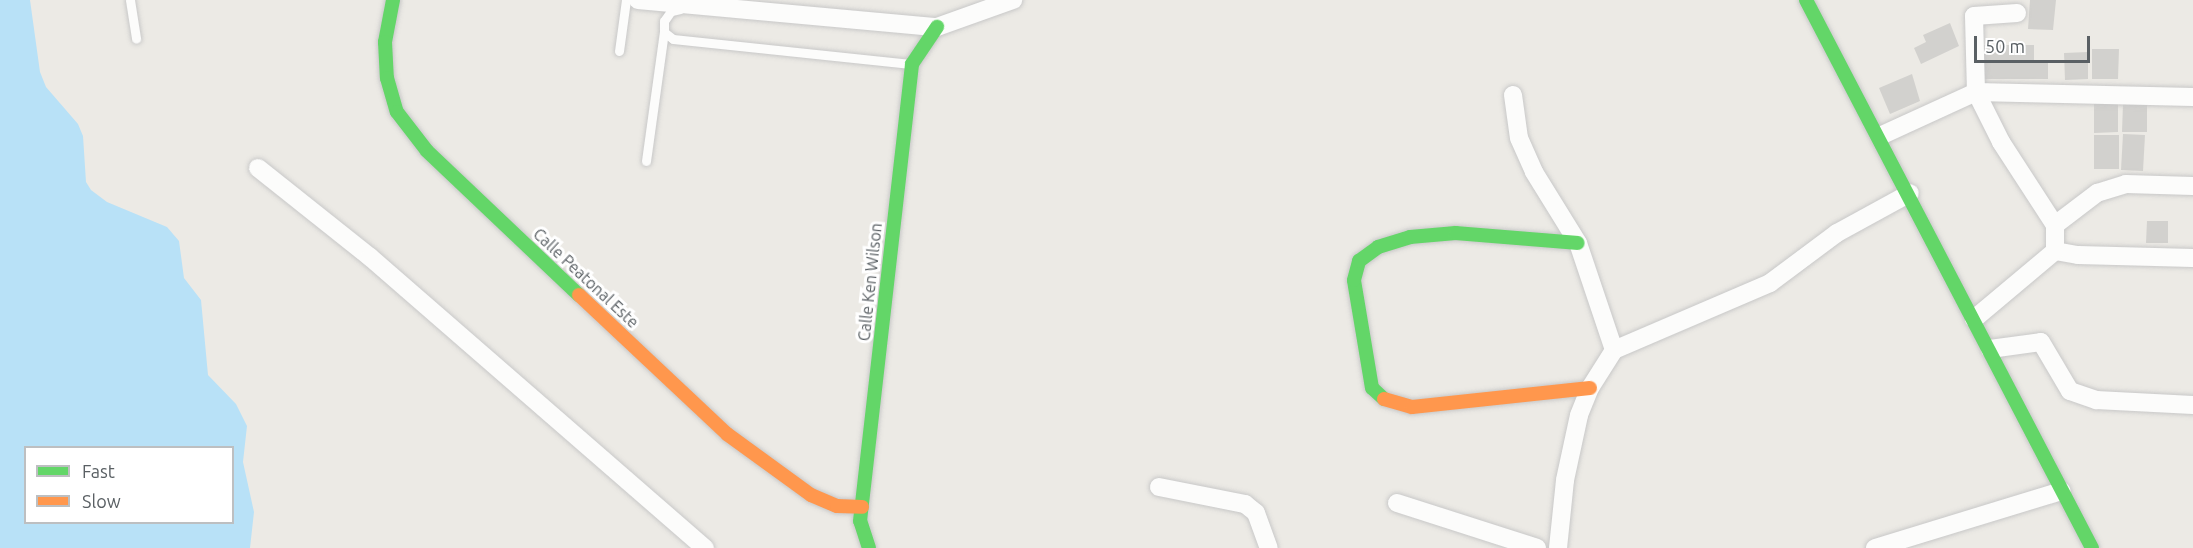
<!DOCTYPE html>
<html>
<head>
<meta charset="utf-8">
<style>
  body { margin:0 }
  #map { position:relative; width:2193px; height:548px; overflow:hidden; background:#eceae5; font-family:Ubuntu,sans-serif }
  div>[style] { position:absolute }
  .water>* { inset:0; background:#b8e1f7 }
  .building>* { inset:0; background:#d2d1ce }
  .roads { filter:drop-shadow(0 0 2px #c8c8c8) drop-shadow(0 0 2px #c8c8c8) }
  .lane>* { height:9px; margin:-4.5px; padding:0 4.5px; transform-origin:4.5px; border-radius:4.5px; background:#fcfcfb }
  .street>* { height:18px; margin:-9px; padding:0 9px; transform-origin:9px; border-radius:9px; background:#fcfcfb }
  .fast>* { height:14px; margin:-7px; padding:0 7px; transform-origin:7px; border-radius:7px; background:#63d668 }
  .slow>* { height:14px; margin:-7px; padding:0 7px; transform-origin:7px; border-radius:7px; background:#ff974d }
  span { translate:-50% -50%; white-space:nowrap; text-align:center; line-height:1.15; -webkit-text-stroke:6px #fff; paint-order:stroke }
  .street-label { font-size:16px; color:#5a6064 }
  .legend { position:absolute; left:24px; top:446px; width:210px; height:78px; box-sizing:border-box; background:#fff; border:2px solid #bdbfc1; margin:0; padding:8px 10px; list-style:none; font-size:18px; color:#5a6064 }
  .legend li { display:flex; align-items:center; gap:12px; height:30px }
  .legend b { width:30px; border:2px solid #bdbfc1 }
  .scale { position:absolute; left:1974px; top:36px; width:116px; height:27px; box-sizing:border-box; border:3px solid #5a6064; border-top:0; padding-left:8px; font-size:18px; line-height:21px; white-space:nowrap; color:#5a6064; -webkit-text-stroke:4px #fff; paint-order:stroke }
</style>
</head>
<body>
<div id="map">
  <div class="water">
    <div style="clip-path:polygon(evenodd,0 0,30px 0,40px 72px,46px 87px,78px 124px,83px 136px,86px 182px,91px 190px,107px 202px,167px 227px,179px 241px,184px 278px,201px 300px,208px 375px,236px 404px,247px 426px,243px 462px,254px 512px,250px 548px,0 548px,0 0,26px 448px,232px 448px,232px 522px,26px 522px,26px 448px)"></div>
  </div>
  <div class="building">
    <div style="clip-path:polygon(2030px 0,2056px 0,2053px 30px,2028px 29px)"></div>
    <div style="clip-path:polygon(1950px 23px,1959px 46px,1921px 64px,1914px 48px,1926px 42px,1923px 35px)"></div>
    <div style="clip-path:polygon(1980px 45px,2034px 45px,2034px 63px,2048px 63px,2048px 79px,1980px 79px)"></div>
    <div style="clip-path:polygon(2092px 49px,2119px 49px,2118px 79px,2092px 79px)"></div>
    <div style="clip-path:polygon(2088px 52px,2088px 79px,2065px 80px,2064px 53px)"></div>
    <div style="clip-path:polygon(1912px 74px,1920px 101px,1890px 114px,1879px 88px)"></div>
    <div style="clip-path:polygon(2094px 103px,2118px 103px,2118px 132px,2094px 133px)"></div>
    <div style="clip-path:polygon(2123px 104px,2147px 104px,2147px 132px,2122px 132px)"></div>
    <div style="clip-path:polygon(2123px 134px,2145px 135px,2143px 171px,2121px 170px)"></div>
    <div style="clip-path:polygon(2094px 135px,2119px 135px,2119px 169px,2094px 169px)"></div>
    <div style="clip-path:polygon(2147px 221px,2168px 221px,2168px 243px,2146px 243px)"></div>
  </div>
  <div class="roads">
    <div class="lane">
      <div style="left:130px;top:0;width:39px;rotate:81deg"></div>
      <div style="left:680px;top:9px;width:9px;rotate:167deg"></div>
      <div style="left:671px;top:11px;width:12px;rotate:125deg"></div>
      <div style="left:664px;top:21px;width:11px;rotate:90deg"></div>
      <div style="left:664px;top:32px;width:11px;rotate:38deg"></div>
      <div style="left:673px;top:39px;width:239px;rotate:6deg"></div>
      <div style="left:619px;top:51px;width:51px;rotate:-82.2deg"></div>
      <div style="left:646px;top:161px;width:130px;rotate:-82.1deg"></div>
    </div>
    <div class="street">
      <div style="left:638px;top:0;width:300px;rotate:5.2deg"></div>
      <div style="left:937px;top:27px;width:81px;rotate:-19.6deg"></div>
      <div style="left:2017px;top:13px;width:43px;rotate:176deg"></div>
      <div style="left:1974px;top:16px;width:76px;rotate:88.5deg"></div>
      <div style="left:1976px;top:92px;width:56px;rotate:63.4deg"></div>
      <div style="left:2001px;top:142px;width:99px;rotate:57deg"></div>
      <div style="left:1513px;top:95px;width:43px;rotate:82.1deg"></div>
      <div style="left:1519px;top:138px;width:37px;rotate:66deg"></div>
      <div style="left:1534px;top:172px;width:84px;rotate:58.2deg"></div>
      <div style="left:1578px;top:243px;width:113px;rotate:71.4deg"></div>
      <div style="left:1880px;top:136px;width:106px;rotate:-24.6deg"></div>
      <div style="left:1976px;top:92px;width:217px;rotate:1.3deg"></div>
      <div style="left:258px;top:168px;width:143px;rotate:38.5deg"></div>
      <div style="left:370px;top:257px;width:444px;rotate:41deg"></div>
      <div style="left:2055px;top:251px;width:23px;rotate:10deg"></div>
      <div style="left:2078px;top:255px;width:115px;rotate:1.5deg"></div>
      <div style="left:1974px;top:319px;width:106px;rotate:-40deg"></div>
      <div style="left:2055px;top:251px;width:26px;rotate:-90deg"></div>
      <div style="left:2055px;top:225px;width:53px;rotate:-37.3deg"></div>
      <div style="left:2097px;top:193px;width:30px;rotate:-17deg"></div>
      <div style="left:2126px;top:184px;width:67px;rotate:1.7deg"></div>
      <div style="left:1990px;top:349px;width:51px;rotate:-7.8deg"></div>
      <div style="left:2041px;top:342px;width:57px;rotate:59.4deg"></div>
      <div style="left:2070px;top:391px;width:28px;rotate:19deg"></div>
      <div style="left:2096px;top:400px;width:97px;rotate:3deg"></div>
      <div style="left:1614px;top:350px;width:170px;rotate:-23.2deg"></div>
      <div style="left:1770px;top:283px;width:84px;rotate:-36.7deg"></div>
      <div style="left:1837px;top:233px;width:83px;rotate:-28.7deg"></div>
      <div style="left:1159px;top:487px;width:88px;rotate:11.2deg"></div>
      <div style="left:1245px;top:504px;width:14px;rotate:39deg"></div>
      <div style="left:1256px;top:513px;width:37px;rotate:70deg"></div>
      <div style="left:1397px;top:503px;width:147px;rotate:17.8deg"></div>
      <div style="left:1558px;top:548px;width:68px;rotate:-84.1deg"></div>
      <div style="left:1565px;top:480px;width:66px;rotate:-77.8deg"></div>
      <div style="left:1579px;top:415px;width:29px;rotate:-68deg"></div>
      <div style="left:1590px;top:388px;width:45px;rotate:-57.7deg"></div>
      <div style="left:1875px;top:548px;width:195px;rotate:-17deg"></div>
    </div>
    <div class="fast">
      <div style="left:393px;top:0;width:43px;rotate:100.8deg"></div>
      <div style="left:385px;top:42px;width:36px;rotate:87deg"></div>
      <div style="left:387px;top:78px;width:35px;rotate:74deg"></div>
      <div style="left:397px;top:112px;width:49px;rotate:52.4deg"></div>
      <div style="left:427px;top:151px;width:209px;rotate:43.5deg"></div>
      <div style="left:1806px;top:0;width:618px;rotate:62.44deg"></div>
      <div style="left:1384px;top:399px;width:16px;rotate:-137deg"></div>
      <div style="left:1372px;top:388px;width:109px;rotate:-99.5deg"></div>
      <div style="left:1354px;top:280px;width:20px;rotate:-75deg"></div>
      <div style="left:1359px;top:261px;width:24px;rotate:-36deg"></div>
      <div style="left:1378px;top:247px;width:34px;rotate:-17deg"></div>
      <div style="left:1410px;top:237px;width:46px;rotate:-5deg"></div>
      <div style="left:1456px;top:233px;width:122px;rotate:4.7deg"></div>
      <div style="left:869px;top:548px;width:28px;rotate:-108deg"></div>
      <div style="left:860px;top:521px;width:460px;rotate:-83.5deg"></div>
      <div style="left:912px;top:64px;width:45px;rotate:-56deg"></div>
    </div>
    <div class="slow">
      <div style="left:579px;top:295px;width:203px;rotate:43.2deg"></div>
      <div style="left:727px;top:434px;width:104px;rotate:36deg"></div>
      <div style="left:811px;top:495px;width:28px;rotate:23deg"></div>
      <div style="left:837px;top:506px;width:25px;rotate:2deg"></div>
      <div style="left:1384px;top:399px;width:29px;rotate:16deg"></div>
      <div style="left:1412px;top:407px;width:179px;rotate:-6.1deg"></div>
    </div>
  </div>
  <div class="street-label">
    <span style="left:586px;top:278px;rotate:43deg">Calle Peatonal Este</span>
    <span style="left:870px;top:282px;rotate:-84deg">Calle Ken Wilson</span>
  </div>
  <ul class="legend">
  <li><b style="height:8px;background:#63d668"></b>Fast</li>
  <li><b style="height:8px;background:#ff974d"></b>Slow</li>
  </ul>
  <div class="scale">50 m</div>
</div>
</body>
</html>
